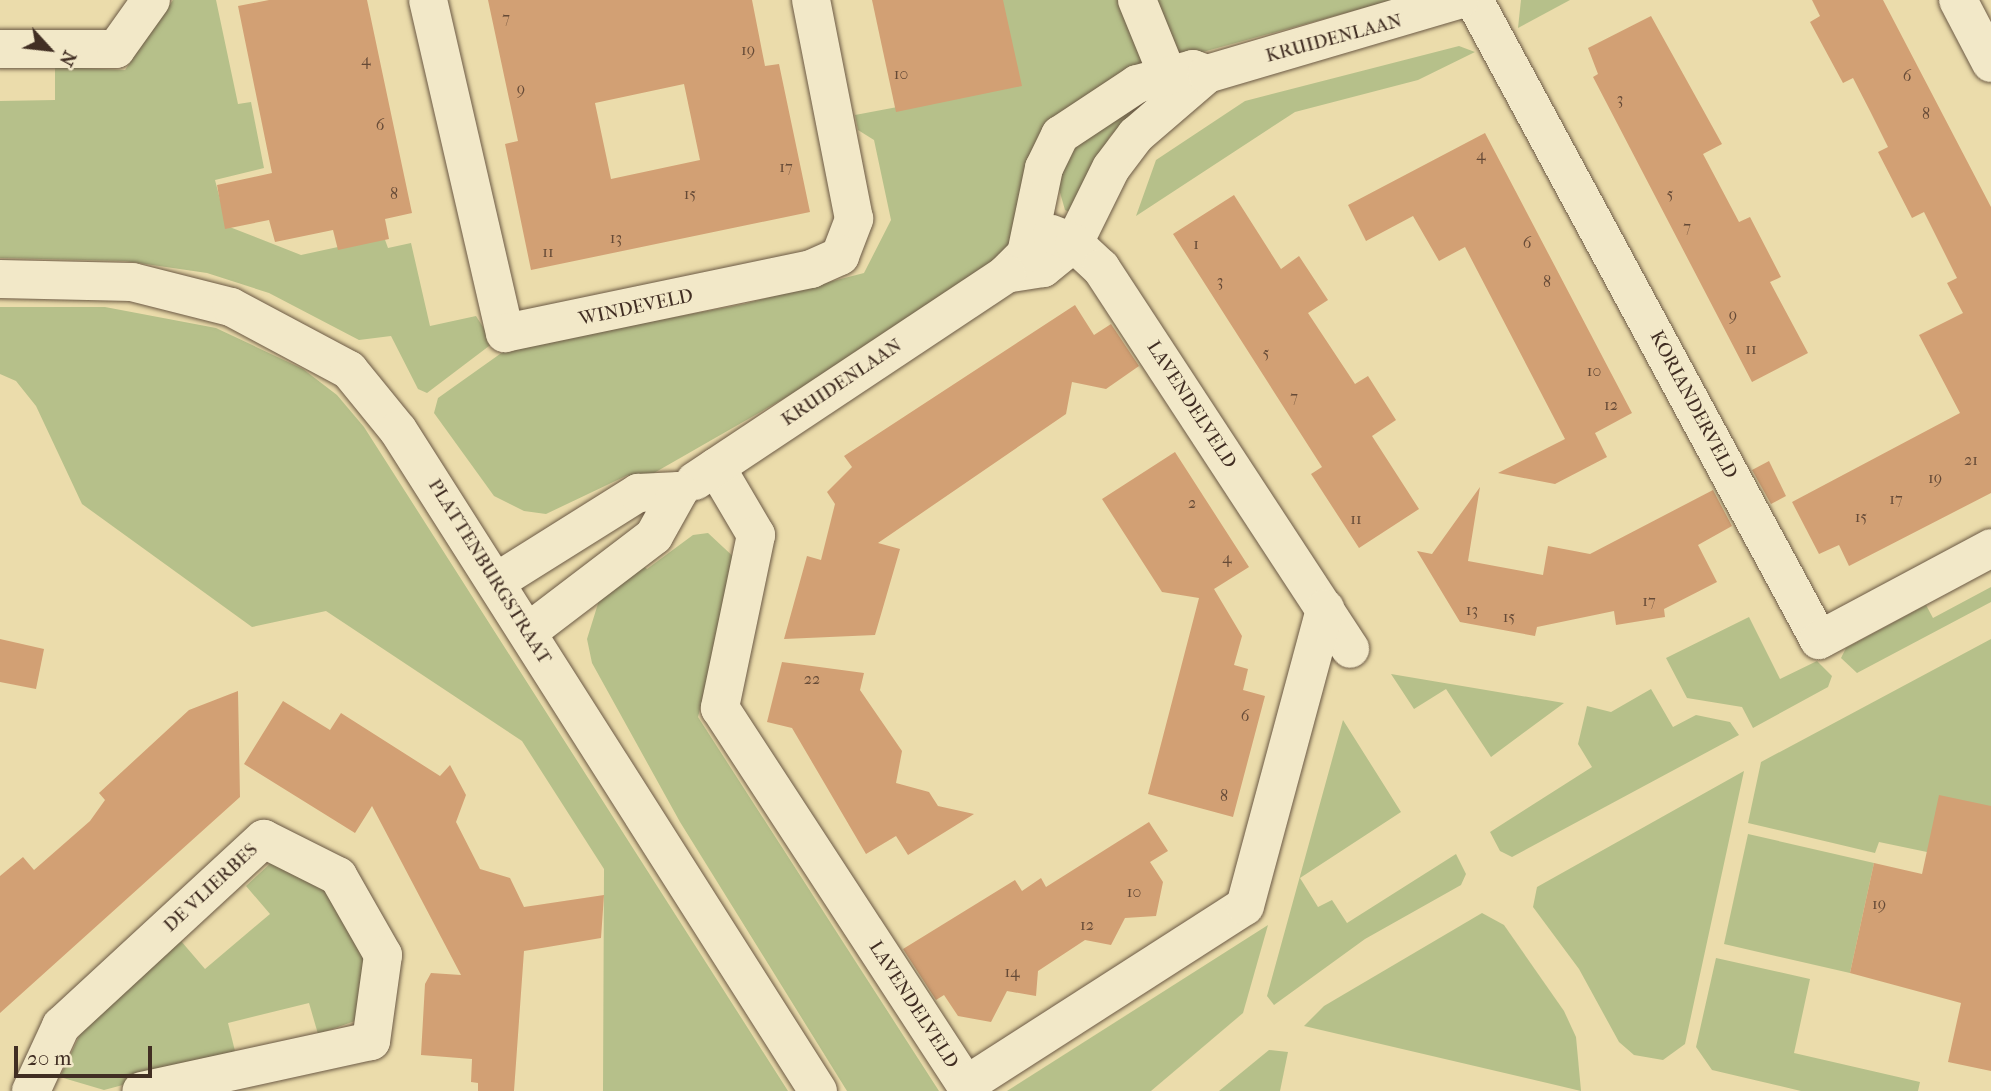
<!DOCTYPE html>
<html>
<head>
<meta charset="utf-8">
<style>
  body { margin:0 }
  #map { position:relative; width:1991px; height:1091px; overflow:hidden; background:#ebdcab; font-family:"IM FELL French Canon",serif }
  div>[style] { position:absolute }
  .green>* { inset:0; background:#b6c08a }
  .building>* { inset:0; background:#d2a074 }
  .roads { filter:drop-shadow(0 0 2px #6c5a45) drop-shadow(0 0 2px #6c5a45) }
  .minor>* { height:38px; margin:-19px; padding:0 19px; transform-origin:19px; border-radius:19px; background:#f2e8c8 }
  span { translate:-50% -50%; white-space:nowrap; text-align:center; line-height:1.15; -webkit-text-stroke:5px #f2e8c8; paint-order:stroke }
  .number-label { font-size:16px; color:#654a37 }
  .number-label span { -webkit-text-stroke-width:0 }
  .street-label { font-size:19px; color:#412e23 }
  .north { position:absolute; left:14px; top:14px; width:70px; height:70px; -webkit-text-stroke:5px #f2e8c8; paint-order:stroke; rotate:117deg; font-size:19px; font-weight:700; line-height:28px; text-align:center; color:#412e23 }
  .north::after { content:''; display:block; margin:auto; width:24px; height:32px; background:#412e23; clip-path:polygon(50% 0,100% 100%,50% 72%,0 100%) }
  .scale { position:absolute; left:14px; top:1046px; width:138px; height:32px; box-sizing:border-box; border:4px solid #412e23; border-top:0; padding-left:9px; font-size:21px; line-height:24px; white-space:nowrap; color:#412e23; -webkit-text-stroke:5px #f2e8c8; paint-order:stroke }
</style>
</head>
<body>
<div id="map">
  <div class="green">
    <div style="clip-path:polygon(173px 0,216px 0,238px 104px,251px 102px,264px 168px,215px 180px,227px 226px,301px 255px,384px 237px,388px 248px,411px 243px,430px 326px,476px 316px,493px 343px,427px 393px,418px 389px,391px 336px,359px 340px,269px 293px,207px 273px,125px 261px,0 258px,0 101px,55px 100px,55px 67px,125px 70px)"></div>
    <div style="clip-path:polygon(1001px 0,1125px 0,1156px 64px,1114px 79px,1008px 251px,818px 379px,633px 485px,628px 475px,546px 514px,524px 511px,494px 496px,434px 413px,438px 398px,507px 349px,744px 304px,864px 273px,891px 220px,874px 140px,858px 130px,855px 115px,1019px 84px)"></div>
    <div style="clip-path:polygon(1156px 0,1393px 0,1181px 58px)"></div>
    <div style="clip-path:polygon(1521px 0,1570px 0,1518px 28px)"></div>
    <div style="clip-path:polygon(1459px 46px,1475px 52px,1418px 80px,1295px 112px,1136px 216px,1156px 160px,1245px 101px)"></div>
    <div style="clip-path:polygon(1151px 98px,1110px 136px,1071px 213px,1065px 210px,1057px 182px,1074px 139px)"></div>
    <div style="clip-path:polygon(0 307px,105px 307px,216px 328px,303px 369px,337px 395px,364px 427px,788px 1091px,603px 1091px,604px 869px,522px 741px,326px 611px,252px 627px,82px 504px,36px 406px,16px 381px,0 374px)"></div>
    <div style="clip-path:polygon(708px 533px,738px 561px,698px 717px,939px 1091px,847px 1091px,680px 822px,592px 663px,587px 639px,601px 594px,639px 563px,647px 569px,693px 535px)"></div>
    <div style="clip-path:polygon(1991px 587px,1991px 602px,1857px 673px,1841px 658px,1846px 648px,1926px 605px,1933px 618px)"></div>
    <div style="clip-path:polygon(1749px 617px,1780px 679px,1817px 661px,1832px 676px,1828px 687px,1753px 728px,1742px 707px,1687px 698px,1666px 658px)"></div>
    <div style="clip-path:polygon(1991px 639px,1991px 806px,1927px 852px,1879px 842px,1875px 853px,1748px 823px,1761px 762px)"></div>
    <div style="clip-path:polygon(1391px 674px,1564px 703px,1491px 757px,1446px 689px,1414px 709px)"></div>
    <div style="clip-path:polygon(1651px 689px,1673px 727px,1696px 715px,1730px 722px,1739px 735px,1512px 857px,1500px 851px,1490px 832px,1592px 767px,1578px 744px,1587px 706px,1611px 712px)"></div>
    <div style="clip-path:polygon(1343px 720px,1401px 812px,1300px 878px,1318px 907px,1332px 900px,1347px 923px,1456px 854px,1466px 874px,1461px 885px,1365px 939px,1274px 1005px,1267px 996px)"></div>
    <div style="clip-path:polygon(1744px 771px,1685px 1044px,1663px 1060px,1634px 1055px,1619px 1042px,1579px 969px,1533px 907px,1537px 887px)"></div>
    <div style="clip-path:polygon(1748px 834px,1874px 863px,1850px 973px,1724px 944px)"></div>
    <div style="clip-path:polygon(273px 861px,324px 888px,367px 965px,355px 1021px,318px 1034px,309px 1003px,228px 1023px,236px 1055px,104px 1090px,60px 1077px,82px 1030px,181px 941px,205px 969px,270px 914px,246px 886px)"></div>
    <div style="clip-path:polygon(1482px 913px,1504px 925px,1564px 1011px,1576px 1037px,1581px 1091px,1304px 1026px,1324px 1006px)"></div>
    <div style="clip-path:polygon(1268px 925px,1243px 1013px,1151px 1091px,1007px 1091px)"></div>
    <div style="clip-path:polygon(1716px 958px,1810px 979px,1794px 1053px,1920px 1082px,1918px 1091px,1801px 1091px,1712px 1070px,1696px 1047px)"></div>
    <div style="clip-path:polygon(1269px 1050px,1288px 1052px,1280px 1091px,1219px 1091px)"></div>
  </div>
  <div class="building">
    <div style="clip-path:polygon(269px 0,367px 0,412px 213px,385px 219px,389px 239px,338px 250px,333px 230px,275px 242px,269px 220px,225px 229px,217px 185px,272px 173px,238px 6px)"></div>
    <div style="clip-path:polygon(evenodd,488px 0,752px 0,765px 66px,779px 64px,810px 212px,531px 270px,505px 144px,518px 141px,488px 0,684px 84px,700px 160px,611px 179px,595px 103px,684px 84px)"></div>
    <div style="clip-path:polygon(872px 0,1003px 0,1022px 86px,896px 112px)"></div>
    <div style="clip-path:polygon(1812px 0,1883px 0,1991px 207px,1991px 493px,1849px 566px,1839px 545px,1819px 554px,1792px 502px,1960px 413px,1919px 335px,1963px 313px,1947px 283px,1957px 278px,1924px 212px,1912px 218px,1878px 152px,1888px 147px,1870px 111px,1853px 78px,1843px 83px,1810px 22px,1820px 16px)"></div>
    <div style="clip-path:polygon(1651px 16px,1722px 144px,1703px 154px,1739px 222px,1750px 217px,1781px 277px,1770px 282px,1808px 353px,1752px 382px,1593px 77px,1598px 74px,1588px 48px)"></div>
    <div style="clip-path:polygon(1485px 133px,1632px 413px,1595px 433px,1607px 457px,1555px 484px,1498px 473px,1565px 439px,1465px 247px,1439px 261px,1413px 216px,1366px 241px,1348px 205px)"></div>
    <div style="clip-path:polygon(1234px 195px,1281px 269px,1299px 256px,1328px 300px,1308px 313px,1355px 384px,1368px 376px,1396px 420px,1372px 436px,1419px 509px,1359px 548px,1311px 474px,1322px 467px,1173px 234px)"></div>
    <div style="clip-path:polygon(1075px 305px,1094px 335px,1111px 324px,1139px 366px,1106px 389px,1072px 382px,1066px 414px,878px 543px,900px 549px,875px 635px,784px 639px,807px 556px,821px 560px,835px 504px,827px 492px,852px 467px,844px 456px)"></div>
    <div style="clip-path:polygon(1175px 452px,1249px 567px,1214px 589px,1242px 636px,1234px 665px,1248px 669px,1243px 690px,1265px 696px,1233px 817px,1148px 794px,1199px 598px,1162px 592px,1102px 499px)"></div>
    <div style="clip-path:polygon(1769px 461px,1786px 496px,1771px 504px,1752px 470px)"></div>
    <div style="clip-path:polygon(1480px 487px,1468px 561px,1543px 575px,1548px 546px,1590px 554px,1713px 490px,1732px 526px,1698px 545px,1717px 582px,1664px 609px,1665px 617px,1616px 625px,1614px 611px,1537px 627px,1535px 636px,1460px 622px,1417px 551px,1432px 554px)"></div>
    <div style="clip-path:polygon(0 639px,44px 649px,36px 689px,0 682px)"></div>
    <div style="clip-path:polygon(782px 662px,864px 673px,860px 690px,902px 751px,896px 783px,929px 792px,938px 806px,974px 814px,908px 855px,896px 836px,866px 854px,792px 728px,767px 722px)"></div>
    <div style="clip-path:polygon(238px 691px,240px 797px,0 1013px,0 876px,23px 857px,34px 870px,90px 821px,105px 800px,99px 793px,189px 710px)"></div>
    <div style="clip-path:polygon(283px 701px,330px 730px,341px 713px,440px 776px,450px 765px,466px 795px,456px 822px,480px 869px,510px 878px,524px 907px,604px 895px,601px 938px,524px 951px,514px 1091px,478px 1091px,478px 1083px,471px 1082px,472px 1059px,421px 1055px,425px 984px,431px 973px,461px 975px,372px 806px,355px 833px,244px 764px)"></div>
    <div style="clip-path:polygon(1939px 795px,1991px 806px,1991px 1071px,1948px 1062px,1961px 1003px,1850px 973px,1874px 863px,1922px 874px)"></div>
    <div style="clip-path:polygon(1149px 822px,1168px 851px,1150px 862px,1163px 882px,1156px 916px,1125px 918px,1111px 945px,1085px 940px,1038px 971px,1036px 996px,1007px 991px,991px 1022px,958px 1016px,944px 995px,936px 1000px,903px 949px,1015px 880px,1022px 891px,1041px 878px,1046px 887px)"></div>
  </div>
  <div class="roads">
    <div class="minor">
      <div style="left:428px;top:0;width:342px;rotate:77deg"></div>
      <div style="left:505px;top:333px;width:313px;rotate:-11.8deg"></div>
      <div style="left:811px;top:269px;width:32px;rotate:-24deg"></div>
      <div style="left:840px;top:256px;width:40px;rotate:-69deg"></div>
      <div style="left:854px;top:219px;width:223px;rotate:-101.1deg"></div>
      <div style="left:1137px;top:0;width:106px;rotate:67.8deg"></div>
      <div style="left:1474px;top:0;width:727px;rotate:61.67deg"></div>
      <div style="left:1819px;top:640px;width:195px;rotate:-28.1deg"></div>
      <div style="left:1958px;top:0;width:71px;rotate:62.4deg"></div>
      <div style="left:0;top:49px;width:116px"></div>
      <div style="left:116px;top:49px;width:60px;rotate:-54.5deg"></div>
      <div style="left:1193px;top:69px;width:15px;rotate:20deg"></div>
      <div style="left:1207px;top:74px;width:94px;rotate:139.3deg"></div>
      <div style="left:1136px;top:135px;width:41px;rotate:127.1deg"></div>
      <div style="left:1111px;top:168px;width:84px;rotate:116.3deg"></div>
      <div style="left:1074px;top:243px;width:40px;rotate:141deg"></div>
      <div style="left:1043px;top:268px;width:37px;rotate:171deg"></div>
      <div style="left:1006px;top:274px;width:28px;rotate:-45deg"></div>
      <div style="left:1026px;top:254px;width:88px;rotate:-78.2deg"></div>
      <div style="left:1044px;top:168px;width:37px;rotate:-64deg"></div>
      <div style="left:1060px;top:135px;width:92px;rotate:-33.5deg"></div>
      <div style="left:1137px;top:84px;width:58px;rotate:-15deg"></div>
      <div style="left:1207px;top:74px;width:263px;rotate:-16.4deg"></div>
      <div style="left:1052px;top:234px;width:24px;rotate:22deg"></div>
      <div style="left:1074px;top:243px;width:37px;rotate:43deg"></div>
      <div style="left:1101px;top:268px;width:455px;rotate:56.8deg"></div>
      <div style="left:0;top:279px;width:132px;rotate:1.3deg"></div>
      <div style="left:132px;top:282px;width:102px;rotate:14.2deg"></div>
      <div style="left:231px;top:307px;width:134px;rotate:28.1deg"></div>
      <div style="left:349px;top:370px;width:77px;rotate:50.8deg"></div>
      <div style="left:398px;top:430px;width:783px;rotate:57.57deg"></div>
      <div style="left:716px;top:467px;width:79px;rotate:59.5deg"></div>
      <div style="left:756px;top:535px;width:177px;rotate:101.8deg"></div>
      <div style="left:720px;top:708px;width:450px;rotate:56.9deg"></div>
      <div style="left:966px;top:1085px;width:331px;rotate:-32.7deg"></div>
      <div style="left:1245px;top:906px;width:308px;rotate:-74.9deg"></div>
      <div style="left:695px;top:481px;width:374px;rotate:-33.6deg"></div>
      <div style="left:496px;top:582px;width:168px;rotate:-32.1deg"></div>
      <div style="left:638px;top:493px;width:41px;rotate:-2.8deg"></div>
      <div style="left:679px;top:491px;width:51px;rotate:119.1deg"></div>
      <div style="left:654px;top:536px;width:158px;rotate:142.7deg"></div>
      <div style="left:31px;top:1091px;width:72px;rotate:-65.2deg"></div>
      <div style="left:61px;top:1026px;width:276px;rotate:-42.7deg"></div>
      <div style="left:264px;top:839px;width:83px;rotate:26.6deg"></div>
      <div style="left:338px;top:876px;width:91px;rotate:60.3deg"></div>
      <div style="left:383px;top:955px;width:87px;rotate:97.9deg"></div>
      <div style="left:371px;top:1041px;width:235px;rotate:167.7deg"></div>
    </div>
  </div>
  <div class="number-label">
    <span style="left:506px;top:18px">7</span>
    <span style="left:748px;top:50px">19</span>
    <span style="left:366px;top:60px">4</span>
    <span style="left:901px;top:74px">10</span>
    <span style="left:1907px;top:76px">6</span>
    <span style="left:521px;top:89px">9</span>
    <span style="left:1620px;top:99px">3</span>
    <span style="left:1926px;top:114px">8</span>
    <span style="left:380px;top:125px">6</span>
    <span style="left:1481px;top:155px">4</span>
    <span style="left:786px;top:167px">17</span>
    <span style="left:394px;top:194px">8</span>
    <span style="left:690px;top:194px">15</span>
    <span style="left:1670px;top:194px">5</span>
    <span style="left:1687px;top:227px">7</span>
    <span style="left:616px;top:238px">13</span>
    <span style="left:1527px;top:243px">6</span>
    <span style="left:1196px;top:244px">1</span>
    <span style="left:548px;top:252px">11</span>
    <span style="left:1220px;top:281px">3</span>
    <span style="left:1547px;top:282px">8</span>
    <span style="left:1733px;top:315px">9</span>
    <span style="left:1751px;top:349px">11</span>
    <span style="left:1266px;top:353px">5</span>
    <span style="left:1594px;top:371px">10</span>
    <span style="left:1294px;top:397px">7</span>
    <span style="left:1611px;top:405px">12</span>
    <span style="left:1971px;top:460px">21</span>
    <span style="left:1935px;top:478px">19</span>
    <span style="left:1896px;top:499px">17</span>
    <span style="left:1192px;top:503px">2</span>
    <span style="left:1861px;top:517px">15</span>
    <span style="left:1356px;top:519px">11</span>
    <span style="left:1227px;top:558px">4</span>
    <span style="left:1649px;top:601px">17</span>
    <span style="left:1472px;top:610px">13</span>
    <span style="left:1509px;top:617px">15</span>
    <span style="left:812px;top:679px">22</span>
    <span style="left:1245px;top:716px">6</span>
    <span style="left:1224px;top:796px">8</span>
    <span style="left:1134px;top:892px">10</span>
    <span style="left:1879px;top:904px">19</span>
    <span style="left:1087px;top:925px">12</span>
    <span style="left:1012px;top:972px">14</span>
  </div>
  <div class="street-label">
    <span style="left:1334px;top:39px;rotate:-15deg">KRUIDENLAAN</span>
    <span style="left:636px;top:308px;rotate:-12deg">WINDEVELD</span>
    <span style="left:842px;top:383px;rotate:-34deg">KRUIDENLAAN</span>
    <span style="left:1191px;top:405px;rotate:57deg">LAVENDELVELD</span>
    <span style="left:1693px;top:405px;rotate:62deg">KORIANDERVELD</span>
    <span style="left:489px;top:572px;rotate:58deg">PLATTENBURGSTRAAT</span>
    <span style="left:211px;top:888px;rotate:-43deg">DE VLIERBES</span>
    <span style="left:913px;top:1005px;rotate:57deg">LAVENDELVELD</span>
  </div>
  <div class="north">N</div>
  <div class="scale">20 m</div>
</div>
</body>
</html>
